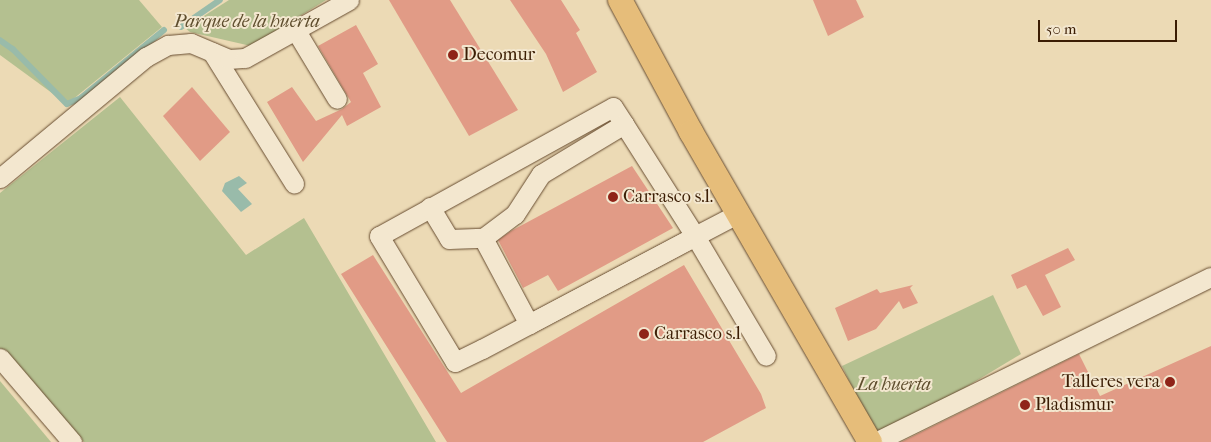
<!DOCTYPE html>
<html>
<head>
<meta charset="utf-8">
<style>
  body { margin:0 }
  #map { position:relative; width:1211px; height:442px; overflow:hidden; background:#ecdab5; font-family:"IM FELL French Canon",serif }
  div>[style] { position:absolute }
  .green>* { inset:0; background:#b4c090 }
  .water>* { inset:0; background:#9ba }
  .stream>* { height:5.5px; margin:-2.75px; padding:0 2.75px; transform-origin:2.75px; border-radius:2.75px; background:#9ba }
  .building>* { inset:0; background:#e19b86 }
  .roads { filter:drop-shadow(0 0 1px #674c30) drop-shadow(0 0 1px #674c30) }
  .minor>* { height:19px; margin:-9.5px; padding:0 9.5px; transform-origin:9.5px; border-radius:9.5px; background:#f3e7cf }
  .major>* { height:24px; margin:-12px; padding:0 12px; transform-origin:12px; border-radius:12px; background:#e6bd7a }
  .dots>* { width:14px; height:14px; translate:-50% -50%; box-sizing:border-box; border:2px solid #f3e7cf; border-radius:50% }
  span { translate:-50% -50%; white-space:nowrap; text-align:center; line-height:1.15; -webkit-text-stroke:4px #f3e7cf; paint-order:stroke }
  .park-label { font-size:18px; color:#5f4e2e; font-style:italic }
  .poi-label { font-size:18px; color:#3b1d04 }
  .left { translate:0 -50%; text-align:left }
  .right { translate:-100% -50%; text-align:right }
  .scale { position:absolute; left:1038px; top:20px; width:139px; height:22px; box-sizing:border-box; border:2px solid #3b1d04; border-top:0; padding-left:6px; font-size:15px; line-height:18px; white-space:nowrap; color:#3b1d04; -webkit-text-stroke:4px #f3e7cf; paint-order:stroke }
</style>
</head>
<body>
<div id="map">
  <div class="green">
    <div style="clip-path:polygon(0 0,139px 0,162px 27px,67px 104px,0 55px)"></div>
    <div style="clip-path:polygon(229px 0,326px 0,251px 46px,190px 32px,185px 28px)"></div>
    <div style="clip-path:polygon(120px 97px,246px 255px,304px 218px,436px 442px,84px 442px,0 350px,0 193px)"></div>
    <div style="clip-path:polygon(993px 295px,1021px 354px,878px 440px,842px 366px)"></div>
    <div style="clip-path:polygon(0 381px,51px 442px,0 442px)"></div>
  </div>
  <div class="water">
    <div style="clip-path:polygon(239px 176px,247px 183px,238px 189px,252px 204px,241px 212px,222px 191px,225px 183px)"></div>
  </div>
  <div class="stream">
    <div style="left:181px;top:27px;width:47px;rotate:-34.7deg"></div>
    <div style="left:0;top:40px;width:16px;rotate:35deg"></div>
    <div style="left:13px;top:49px;width:77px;rotate:45.5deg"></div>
    <div style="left:67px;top:104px;width:15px;rotate:-23deg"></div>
    <div style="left:81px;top:98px;width:107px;rotate:-39.3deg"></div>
  </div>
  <div class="building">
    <div style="clip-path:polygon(389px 0,450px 0,518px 110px,469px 136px)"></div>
    <div style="clip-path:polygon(510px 0,561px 0,580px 30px,576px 33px,597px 72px,563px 92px,546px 54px)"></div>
    <div style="clip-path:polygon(813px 0,856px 0,864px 17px,828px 36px)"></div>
    <div style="clip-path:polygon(356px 25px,378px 64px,363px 73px,381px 107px,347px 126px,342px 115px,303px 162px,267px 102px,292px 87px,316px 121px,342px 109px,351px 102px,318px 46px)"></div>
    <div style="clip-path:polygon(192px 87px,230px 132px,200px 161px,163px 116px)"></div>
    <div style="clip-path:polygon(632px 166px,673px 228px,558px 291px,548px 275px,523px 288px,498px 240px,511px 231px)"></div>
    <div style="clip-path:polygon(1068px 248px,1075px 260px,1045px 275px,1061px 307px,1043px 316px,1026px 285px,1017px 289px,1011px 275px)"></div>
    <div style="clip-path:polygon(373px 255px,461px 393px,684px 265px,761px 394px,766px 408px,703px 442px,447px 442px,341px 274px)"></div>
    <div style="clip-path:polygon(913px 285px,910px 288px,918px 303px,903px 309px,899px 301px,876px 329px,848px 341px,835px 308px,877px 289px,880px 293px)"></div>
    <div style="clip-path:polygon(1211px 346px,1211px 442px,901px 442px,1079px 354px,1100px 396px)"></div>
  </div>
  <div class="roads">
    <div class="minor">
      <div style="left:296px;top:31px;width:79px;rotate:58.9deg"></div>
      <div style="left:212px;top:52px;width:155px;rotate:58deg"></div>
      <div style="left:624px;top:124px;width:20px;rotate:-123deg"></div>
      <div style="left:613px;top:107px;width:267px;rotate:151.1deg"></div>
      <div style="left:379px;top:236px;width:147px;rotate:58.9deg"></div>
      <div style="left:455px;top:362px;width:30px;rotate:-26deg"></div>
      <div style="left:482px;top:349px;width:241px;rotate:-27.9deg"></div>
      <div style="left:695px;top:236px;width:133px;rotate:-122.4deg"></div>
      <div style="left:624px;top:124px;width:97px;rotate:148.9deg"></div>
      <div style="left:541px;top:174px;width:48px;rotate:123deg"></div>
      <div style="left:515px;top:214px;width:40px;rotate:143deg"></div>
      <div style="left:483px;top:238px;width:98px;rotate:61.9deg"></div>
      <div style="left:529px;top:324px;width:188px;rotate:-27.9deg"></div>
      <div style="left:695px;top:236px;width:139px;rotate:59.4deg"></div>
      <div style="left:0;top:178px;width:190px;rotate:-39.7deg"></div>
      <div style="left:146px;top:57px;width:25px;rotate:-29deg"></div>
      <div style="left:168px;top:45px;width:23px;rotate:-5deg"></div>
      <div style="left:191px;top:43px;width:41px;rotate:22.8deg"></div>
      <div style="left:229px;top:59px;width:16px;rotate:-4deg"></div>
      <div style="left:245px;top:58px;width:119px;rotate:-29.1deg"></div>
      <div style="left:430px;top:207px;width:37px;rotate:59deg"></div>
      <div style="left:449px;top:239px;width:34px;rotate:-2deg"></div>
      <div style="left:695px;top:236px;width:50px;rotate:-27.6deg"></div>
      <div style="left:0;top:358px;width:111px;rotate:49.4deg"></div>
      <div style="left:875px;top:442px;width:374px;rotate:-26.2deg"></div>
    </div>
    <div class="major">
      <div style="left:620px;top:0;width:150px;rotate:61.7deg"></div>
      <div style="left:691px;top:132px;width:358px;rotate:60deg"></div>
    </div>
  </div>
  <div class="dots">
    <div style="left:453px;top:55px;background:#8f2418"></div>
    <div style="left:613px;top:197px;background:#8f2418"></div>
    <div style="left:644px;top:334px;background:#8f2418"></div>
    <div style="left:1170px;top:382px;background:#8f2418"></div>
    <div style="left:1025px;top:405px;background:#8f2418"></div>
  </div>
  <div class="park-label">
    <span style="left:247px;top:22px">Parque de la huerta</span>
    <span style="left:894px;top:385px">La huerta</span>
  </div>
  <div class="poi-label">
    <span class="left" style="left:463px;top:55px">Decomur</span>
    <span class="left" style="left:623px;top:197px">Carrasco s.l.</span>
    <span class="left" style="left:654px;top:334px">Carrasco s.l</span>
    <span class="right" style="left:1160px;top:382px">Talleres vera</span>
    <span class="left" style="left:1035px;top:405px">Pladismur</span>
  </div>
  <div class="scale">50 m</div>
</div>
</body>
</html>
